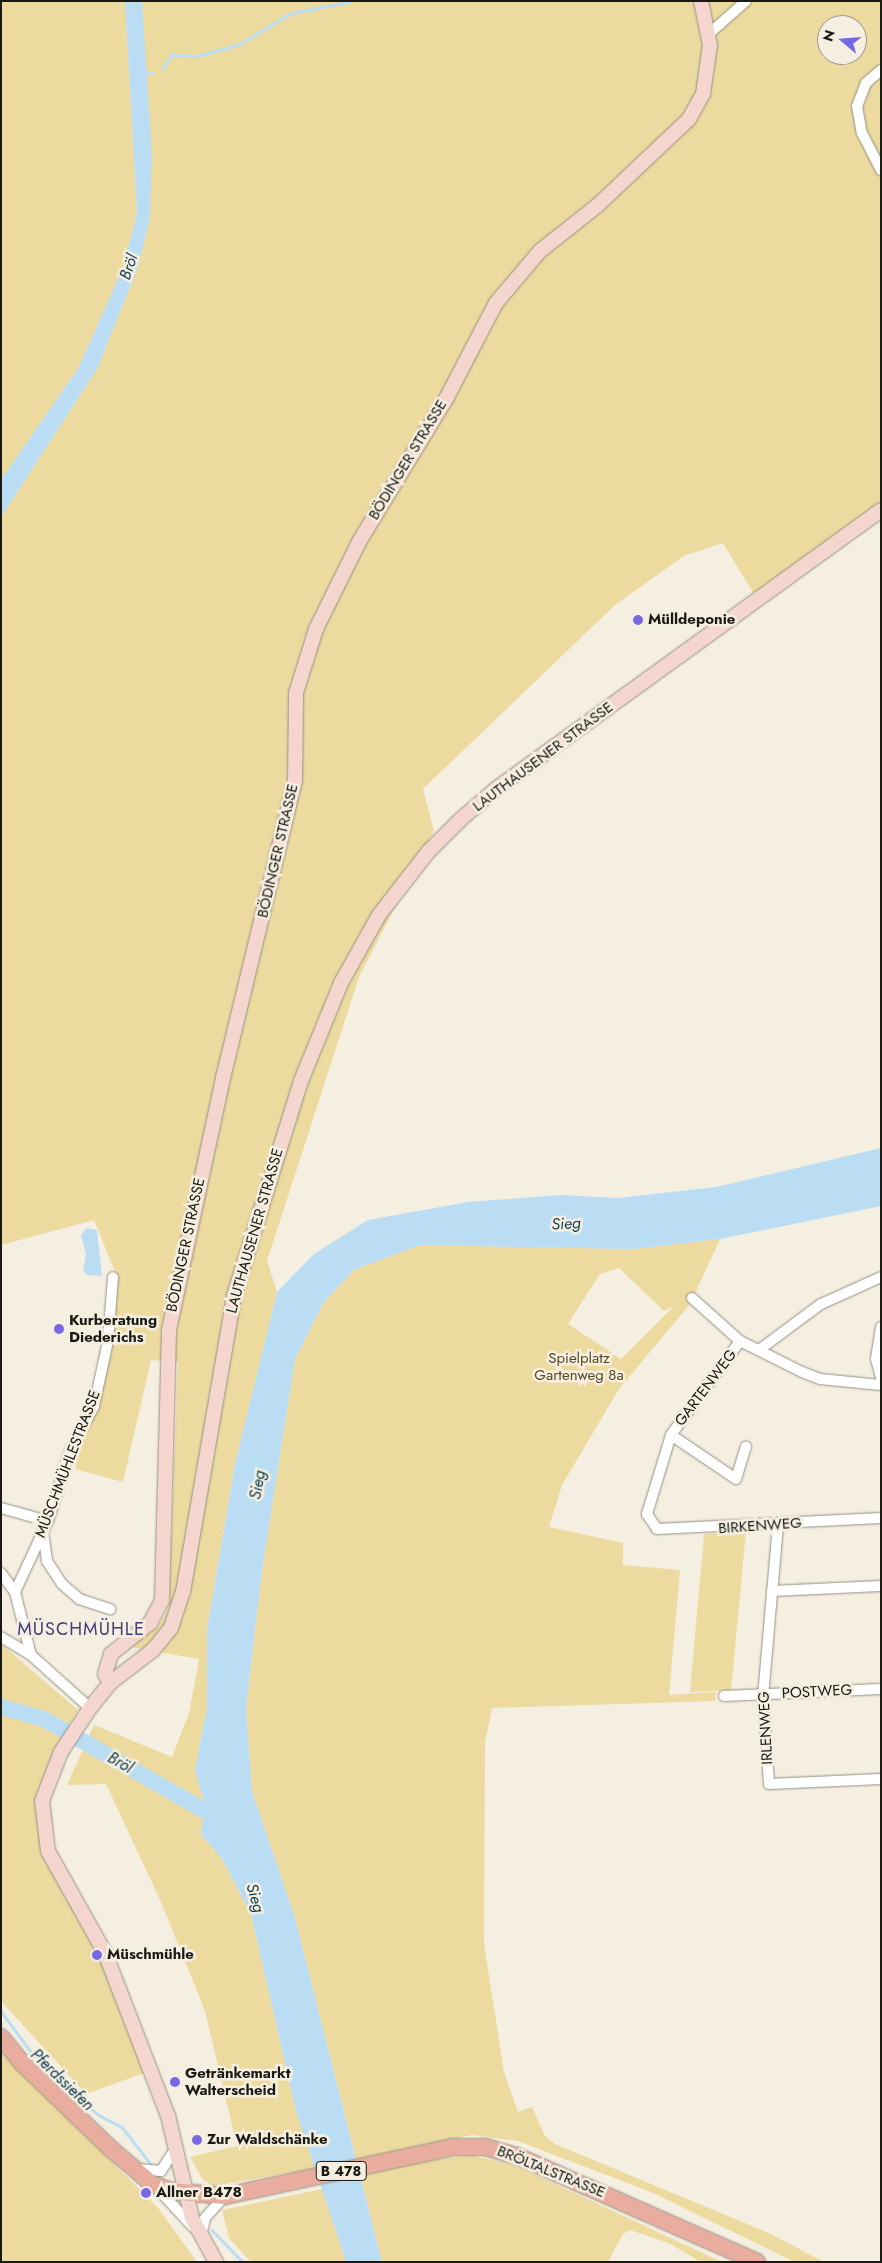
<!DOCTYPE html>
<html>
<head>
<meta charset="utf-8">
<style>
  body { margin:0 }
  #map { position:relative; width:882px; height:2263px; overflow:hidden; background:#f4efe1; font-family:Jost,sans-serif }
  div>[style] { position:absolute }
  .green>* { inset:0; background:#edda9f }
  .water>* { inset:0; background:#baddf4 }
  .stream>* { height:2.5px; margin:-1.25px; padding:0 1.25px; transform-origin:1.25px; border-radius:1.25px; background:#baddf4 }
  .river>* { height:16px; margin:-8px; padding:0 8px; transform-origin:8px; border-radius:8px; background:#baddf4 }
  .roads { filter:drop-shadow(0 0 1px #959083) drop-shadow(0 0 1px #959083) }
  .street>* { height:10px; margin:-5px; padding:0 5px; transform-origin:5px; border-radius:5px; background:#fff }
  .secondary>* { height:14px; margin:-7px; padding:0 7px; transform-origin:7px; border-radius:7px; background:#f4d6cf }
  .primary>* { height:16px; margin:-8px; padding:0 8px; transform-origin:8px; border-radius:8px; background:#e8ad9e }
  .dots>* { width:14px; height:14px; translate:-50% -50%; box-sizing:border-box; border:2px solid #f4efe1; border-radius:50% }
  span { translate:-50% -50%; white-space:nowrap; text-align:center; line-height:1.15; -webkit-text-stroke:5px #f4efe1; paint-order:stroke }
  .shield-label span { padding:1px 4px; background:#f4efe1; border:1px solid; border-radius:4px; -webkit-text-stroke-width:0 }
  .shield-label { font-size:14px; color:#1b1914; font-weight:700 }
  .street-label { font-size:15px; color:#1b1914 }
  .poi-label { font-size:15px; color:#1b1914; font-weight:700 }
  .left { translate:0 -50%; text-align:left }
  .park-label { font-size:15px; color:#564a21 }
  .water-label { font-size:16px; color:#103b51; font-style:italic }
  .quarter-label { font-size:18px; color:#413c78; letter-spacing:1px }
  .frame { position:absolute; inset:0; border:2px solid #1b1914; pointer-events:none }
  .north { position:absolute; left:817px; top:15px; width:50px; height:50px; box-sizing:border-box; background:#f4efe1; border:1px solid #9d998f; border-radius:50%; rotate:288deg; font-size:14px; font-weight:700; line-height:20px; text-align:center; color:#1b1914 }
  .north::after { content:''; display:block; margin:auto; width:18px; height:22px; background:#7769e4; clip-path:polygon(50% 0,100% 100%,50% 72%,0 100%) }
</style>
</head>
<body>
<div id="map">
  <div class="green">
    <div style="clip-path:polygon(1px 1px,125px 1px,137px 212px,124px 265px,79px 367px,1px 480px)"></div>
    <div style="clip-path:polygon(evenodd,142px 1px,881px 1px,881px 511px,755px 596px,723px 543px,684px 556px,615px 605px,423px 789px,434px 831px,359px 977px,267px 1261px,277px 1292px,235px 1464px,207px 1629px,207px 1708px,195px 1770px,205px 1805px,201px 1834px,222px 1859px,251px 1914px,296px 2111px,316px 2168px,214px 2186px,203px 2180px,190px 2157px,237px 2146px,205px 2011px,161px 1902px,106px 1784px,67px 1785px,94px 1725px,172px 1757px,189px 1713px,199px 1659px,130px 1647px,157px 1627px,169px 1608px,178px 1362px,151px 1360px,123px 1482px,75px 1469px,117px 1277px,94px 1220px,1px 1245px,1px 517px,97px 369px,138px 267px,150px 217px,142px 1px,827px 25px,857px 25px,857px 55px,827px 55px,827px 25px)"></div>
    <div style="clip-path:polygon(evenodd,720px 1239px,690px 1304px,619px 1389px,562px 1485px,549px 1527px,623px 1543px,623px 1565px,680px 1570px,669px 1695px,716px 1692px,715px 1701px,492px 1708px,485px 1743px,484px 1944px,504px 2072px,518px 2112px,532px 2107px,545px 2136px,555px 2144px,769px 2233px,824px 2262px,795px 2262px,653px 2193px,518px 2141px,472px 2135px,416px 2146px,422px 2162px,469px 2155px,514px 2165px,722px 2262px,700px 2262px,671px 2244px,630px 2230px,623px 2234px,608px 2262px,382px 2262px,295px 1918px,252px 1792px,246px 1708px,262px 1570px,295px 1359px,324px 1302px,354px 1270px,420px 1245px,633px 1249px,720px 1239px,619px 1268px,664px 1311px,674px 1306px,621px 1359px,568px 1324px,600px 1274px,619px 1268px)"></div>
    <div style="clip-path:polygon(746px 1532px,731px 1690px,690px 1692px,704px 1534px)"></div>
    <div style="clip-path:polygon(1px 1644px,78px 1710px,54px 1750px,39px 1792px,38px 1822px,106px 1966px,144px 2073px,86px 2094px,1px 2001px)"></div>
    <div style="clip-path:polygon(1px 2051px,159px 2209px,197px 2262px,1px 2262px)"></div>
    <div style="clip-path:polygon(323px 2189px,346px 2262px,251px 2262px,229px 2238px,222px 2210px)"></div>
  </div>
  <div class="water">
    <div style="clip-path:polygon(125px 1px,142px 1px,152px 155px,150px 217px,138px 267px,97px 369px,1px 517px,1px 480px,79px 367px,124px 265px,137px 212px)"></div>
    <div style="clip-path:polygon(881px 1148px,881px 1206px,720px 1239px,633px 1249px,420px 1245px,354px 1270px,324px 1302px,295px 1359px,262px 1570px,246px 1708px,252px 1792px,295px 1918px,382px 2262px,346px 2262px,296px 2111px,251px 1914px,222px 1859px,201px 1834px,205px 1805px,195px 1770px,207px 1708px,207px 1629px,235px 1464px,277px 1292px,314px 1254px,368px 1220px,468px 1202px,560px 1195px,618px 1198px,716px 1187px)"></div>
    <div style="clip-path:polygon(86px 1228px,97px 1230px,102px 1276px,87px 1275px,83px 1271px,86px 1254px,81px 1236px)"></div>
  </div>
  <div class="stream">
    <div style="left:361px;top:1px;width:11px"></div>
    <div style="left:162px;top:69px;width:17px;rotate:-57deg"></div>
    <div style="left:171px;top:55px;width:27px;rotate:2deg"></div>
    <div style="left:198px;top:56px;width:44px;rotate:-15.9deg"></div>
    <div style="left:240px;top:44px;width:60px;rotate:-31.3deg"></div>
    <div style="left:291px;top:13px;width:62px;rotate:-11.1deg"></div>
    <div style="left:141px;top:74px;width:11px;rotate:-5deg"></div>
    <div style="left:1px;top:2011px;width:47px;rotate:53.6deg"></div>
    <div style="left:29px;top:2049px;width:57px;rotate:45.7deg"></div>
    <div style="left:69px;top:2090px;width:39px;rotate:40deg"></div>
    <div style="left:99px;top:2115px;width:26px;rotate:28deg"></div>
    <div style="left:122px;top:2127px;width:46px;rotate:52.1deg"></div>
    <div style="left:212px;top:2230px;width:45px;rotate:45.9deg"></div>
  </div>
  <div class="river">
    <div style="left:1px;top:1707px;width:45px;rotate:15.6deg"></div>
    <div style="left:44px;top:1719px;width:206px;rotate:29.7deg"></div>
  </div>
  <div class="roads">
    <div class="street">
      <div style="left:710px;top:33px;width:48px;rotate:-41.6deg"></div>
      <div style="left:881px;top:70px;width:20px;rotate:139deg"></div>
      <div style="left:866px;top:83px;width:25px;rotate:111deg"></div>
      <div style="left:857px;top:106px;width:27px;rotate:80deg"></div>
      <div style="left:862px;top:133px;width:42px;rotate:62.8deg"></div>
      <div style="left:692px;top:1298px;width:64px;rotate:41.9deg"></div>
      <div style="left:740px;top:1341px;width:69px;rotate:26.6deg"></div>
      <div style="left:802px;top:1372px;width:19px;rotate:21deg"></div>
      <div style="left:820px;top:1379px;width:61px;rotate:5.6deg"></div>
      <div style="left:881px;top:1327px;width:32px;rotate:99deg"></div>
      <div style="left:876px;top:1359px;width:20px;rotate:75deg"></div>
      <div style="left:740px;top:1341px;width:117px;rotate:126.3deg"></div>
      <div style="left:671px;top:1435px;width:83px;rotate:106.9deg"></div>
      <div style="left:647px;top:1514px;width:18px;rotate:56deg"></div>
      <div style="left:657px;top:1529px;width:224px;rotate:-2.8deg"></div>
      <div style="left:759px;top:1350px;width:77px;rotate:-36.6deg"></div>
      <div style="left:821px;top:1304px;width:66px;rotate:-24.2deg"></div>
      <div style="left:671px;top:1435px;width:78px;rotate:34.1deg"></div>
      <div style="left:736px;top:1479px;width:34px;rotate:-73deg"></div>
      <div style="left:1px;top:1508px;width:49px;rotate:15.5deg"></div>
      <div style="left:778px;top:1525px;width:171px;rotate:95deg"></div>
      <div style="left:763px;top:1695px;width:89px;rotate:86.1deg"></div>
      <div style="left:769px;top:1784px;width:112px;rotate:-2.6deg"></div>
      <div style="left:43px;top:1532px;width:29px;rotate:82deg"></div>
      <div style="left:47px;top:1561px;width:27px;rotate:57deg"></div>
      <div style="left:62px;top:1584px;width:23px;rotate:41deg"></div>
      <div style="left:79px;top:1599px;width:33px;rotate:18deg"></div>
      <div style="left:1px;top:1573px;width:24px;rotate:54deg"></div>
      <div style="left:772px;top:1591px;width:109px;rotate:-2.6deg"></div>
      <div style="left:1px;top:1637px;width:35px;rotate:31deg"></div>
      <div style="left:724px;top:1696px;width:157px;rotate:-2.6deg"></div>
      <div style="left:90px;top:1708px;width:79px;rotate:-138.1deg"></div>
      <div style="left:31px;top:1655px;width:65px;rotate:-104.3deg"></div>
      <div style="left:15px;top:1592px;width:78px;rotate:-65.1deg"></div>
      <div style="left:48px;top:1521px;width:70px;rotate:-72.6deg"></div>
      <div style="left:69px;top:1454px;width:54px;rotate:-62.5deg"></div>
      <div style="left:94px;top:1406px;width:66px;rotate:-77.8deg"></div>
      <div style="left:108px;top:1341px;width:64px;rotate:-85.5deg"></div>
      <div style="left:138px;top:2169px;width:23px;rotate:5deg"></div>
      <div style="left:161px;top:2171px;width:27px;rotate:-57deg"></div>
      <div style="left:157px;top:2188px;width:53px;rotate:47.3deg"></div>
      <div style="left:201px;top:2236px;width:18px;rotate:-77deg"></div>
      <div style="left:205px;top:2218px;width:30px;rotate:-48deg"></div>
    </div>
    <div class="secondary">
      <div style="left:110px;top:1683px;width:10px;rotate:-119deg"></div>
      <div style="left:105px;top:1674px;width:21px;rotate:-73deg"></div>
      <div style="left:111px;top:1654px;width:50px;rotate:-38.5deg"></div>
      <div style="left:150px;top:1623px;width:26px;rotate:-62deg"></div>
      <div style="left:162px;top:1600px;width:270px;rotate:-88.5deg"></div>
      <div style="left:169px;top:1330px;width:258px;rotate:-77.9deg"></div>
      <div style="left:223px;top:1078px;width:306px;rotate:-76.4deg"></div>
      <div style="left:295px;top:781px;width:88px;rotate:-89.3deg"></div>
      <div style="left:296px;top:693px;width:67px;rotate:-72.6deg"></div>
      <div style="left:316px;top:629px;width:97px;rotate:-63.7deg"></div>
      <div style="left:359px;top:542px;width:167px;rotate:-58.7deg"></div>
      <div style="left:446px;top:399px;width:108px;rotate:-62.5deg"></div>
      <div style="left:496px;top:303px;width:68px;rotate:-49.8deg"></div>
      <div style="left:540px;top:251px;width:74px;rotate:-38.4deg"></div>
      <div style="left:598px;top:205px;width:125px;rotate:-43.4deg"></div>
      <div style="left:689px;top:119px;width:29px;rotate:-61deg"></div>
      <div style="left:703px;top:94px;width:49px;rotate:-81.9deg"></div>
      <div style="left:710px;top:45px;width:45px;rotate:-101.6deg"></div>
      <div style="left:216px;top:2262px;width:50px;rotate:-118.6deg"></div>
      <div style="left:192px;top:2218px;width:105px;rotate:-103.2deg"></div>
      <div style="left:168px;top:2116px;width:175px;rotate:-111.1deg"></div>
      <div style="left:105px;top:1953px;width:117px;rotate:-119.2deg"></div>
      <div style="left:48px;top:1851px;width:50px;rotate:-96.8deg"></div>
      <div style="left:42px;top:1801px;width:53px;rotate:-68.8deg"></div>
      <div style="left:61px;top:1752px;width:53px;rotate:-56.6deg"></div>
      <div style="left:90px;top:1708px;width:32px;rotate:-51deg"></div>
      <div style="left:110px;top:1683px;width:54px;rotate:-37.5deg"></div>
      <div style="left:153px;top:1650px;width:28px;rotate:-51deg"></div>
      <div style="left:171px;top:1628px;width:38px;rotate:-72deg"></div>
      <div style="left:183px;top:1592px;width:300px;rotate:-80.2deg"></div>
      <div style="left:234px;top:1296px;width:225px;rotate:-72.7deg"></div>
      <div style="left:301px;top:1081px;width:106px;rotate:-67.8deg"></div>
      <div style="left:341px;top:983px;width:78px;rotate:-60.8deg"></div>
      <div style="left:379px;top:915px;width:80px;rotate:-52.1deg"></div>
      <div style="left:428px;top:852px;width:45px;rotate:-45deg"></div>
      <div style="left:460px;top:820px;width:49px;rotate:-40.9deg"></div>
      <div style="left:497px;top:788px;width:474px;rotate:-35.9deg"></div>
    </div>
    <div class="primary">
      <div style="left:1px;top:2037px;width:33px;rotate:51deg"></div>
      <div style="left:22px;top:2063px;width:122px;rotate:44deg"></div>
      <div style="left:110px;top:2148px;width:55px;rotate:40.6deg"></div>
      <div style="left:152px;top:2184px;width:20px;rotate:20deg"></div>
      <div style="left:171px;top:2191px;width:54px;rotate:5.3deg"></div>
      <div style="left:225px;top:2196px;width:233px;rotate:-12.1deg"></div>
      <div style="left:453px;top:2147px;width:32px"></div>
      <div style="left:485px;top:2147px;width:33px;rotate:16deg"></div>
      <div style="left:517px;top:2156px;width:262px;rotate:23.8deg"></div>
    </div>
  </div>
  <div class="dots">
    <div style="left:638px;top:620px;background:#7769e4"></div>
    <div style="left:59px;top:1329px;background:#7769e4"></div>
    <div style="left:97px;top:1955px;background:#7769e4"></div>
    <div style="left:175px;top:2082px;background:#7769e4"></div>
    <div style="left:197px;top:2140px;background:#7769e4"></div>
    <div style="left:146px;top:2193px;background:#7769e4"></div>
  </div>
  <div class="shield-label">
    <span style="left:341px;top:2171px">B 478</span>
  </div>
  <div class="street-label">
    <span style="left:408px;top:460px;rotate:-59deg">BÖDINGER STRASSE</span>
    <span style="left:543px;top:757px;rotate:-37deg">LAUTHAUSENER STRASSE</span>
    <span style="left:278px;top:851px;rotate:-77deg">BÖDINGER STRASSE</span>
    <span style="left:255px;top:1231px;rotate:-74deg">LAUTHAUSENER STRASSE</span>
    <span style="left:186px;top:1245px;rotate:-78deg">BÖDINGER STRASSE</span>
    <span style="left:706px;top:1388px;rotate:-53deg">GARTENWEG</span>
    <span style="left:68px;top:1464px;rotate:-69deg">MÜSCHMÜHLESTRASSE</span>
    <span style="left:760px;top:1526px;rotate:-4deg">BIRKENWEG</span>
    <span style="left:817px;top:1692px;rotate:-3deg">POSTWEG</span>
    <span style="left:766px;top:1728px;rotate:-93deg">IRLENWEG</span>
    <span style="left:551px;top:2172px;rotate:22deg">BRÖLTALSTRASSE</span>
  </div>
  <div class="poi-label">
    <span class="left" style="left:648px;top:620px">Mülldeponie</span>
    <span class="left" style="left:69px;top:1329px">Kurberatung<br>Diederichs</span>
    <span class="left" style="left:107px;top:1955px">Müschmühle</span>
    <span class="left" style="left:185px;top:2082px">Getränkemarkt<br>Walterscheid</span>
    <span class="left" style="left:207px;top:2140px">Zur Waldschänke</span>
    <span class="left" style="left:156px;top:2193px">Allner B478</span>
  </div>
  <div class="park-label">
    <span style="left:579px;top:1367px">Spielplatz<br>Gartenweg 8a</span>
  </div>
  <div class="water-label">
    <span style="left:129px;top:267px;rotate:-71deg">Bröl</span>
    <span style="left:566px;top:1224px;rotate:-4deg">Sieg</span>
    <span style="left:258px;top:1485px;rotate:-80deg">Sieg</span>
    <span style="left:120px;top:1763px;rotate:30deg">Bröl</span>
    <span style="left:255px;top:1898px;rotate:74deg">Sieg</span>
    <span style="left:62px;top:2080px;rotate:44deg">Pferdssiefen</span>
  </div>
  <div class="quarter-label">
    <span style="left:81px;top:1629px">MÜSCHMÜHLE</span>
  </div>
  <div class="frame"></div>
  <div class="north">N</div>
</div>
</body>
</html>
